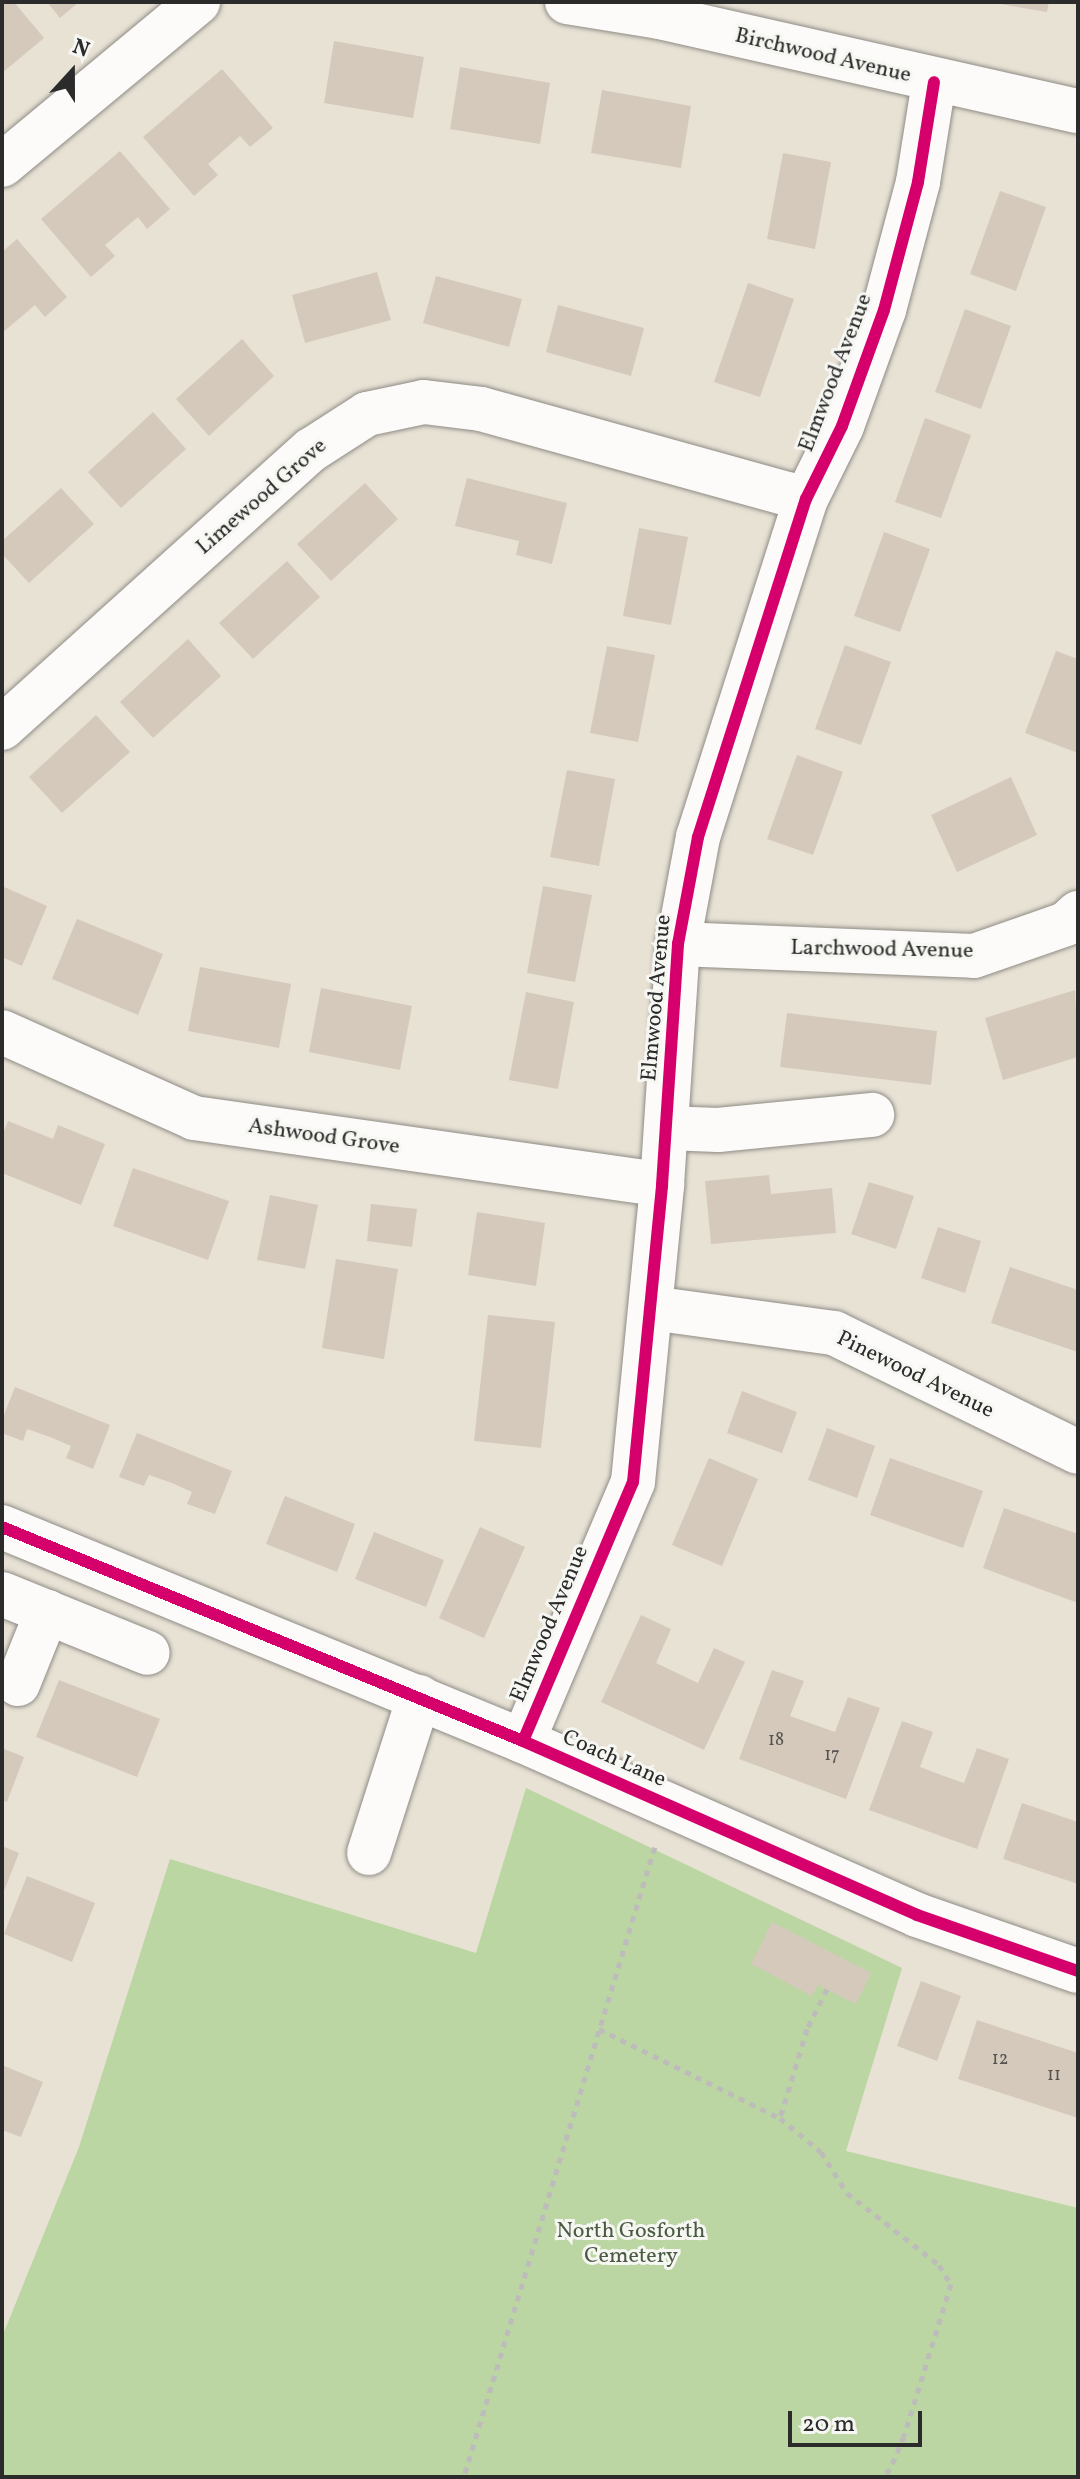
<!DOCTYPE html>
<html>
<head>
<meta charset="utf-8">
<style>
  body { margin:0 }
  #map { position:relative; width:1080px; height:2479px; overflow:hidden; background:#e8e2d5; font-family:Vollkorn,serif }
  div>[style] { position:absolute }
  .green>* { inset:0; background:#bbd5a3 }
  .building>* { inset:0; background:#d5c9bb }
  .path>* { height:5px; margin-top:-2.5px; transform-origin:0; background:repeating-linear-gradient(90deg,#bdbcba 0 6px,transparent 0 12px) }
  .roads { filter:drop-shadow(0 0 2px #8f8c86) drop-shadow(0 0 2px #8f8c86) }
  .minor>* { height:44px; margin:-22px; padding:0 22px; transform-origin:22px; border-radius:22px; background:#fcfbf9 }
  .cycleway>* { height:12px; margin:-6px; padding:0 6px; transform-origin:6px; border-radius:6px; background:#d6006c }
  span { translate:-50% -50%; white-space:nowrap; text-align:center; line-height:1.15; -webkit-text-stroke:6px #f6f6f2; paint-order:stroke }
  .number-label { font-size:18px; color:#565350 }
  .number-label span { -webkit-text-stroke-width:0 }
  .street-label { font-size:22px; color:#2b2b2b }
  .park-label { font-size:22px; color:#4b5b43 }
  .frame { position:absolute; inset:0; border:4px solid #2b2b2b; pointer-events:none }
  .north { position:absolute; left:32px; top:32px; width:80px; height:80px; -webkit-text-stroke:6px #f6f6f2; paint-order:stroke; rotate:21deg; font-size:22px; font-weight:700; line-height:32px; text-align:center; color:#2b2b2b }
  .north::after { content:''; display:block; margin:auto; width:28px; height:36px; background:#2b2b2b; clip-path:polygon(50% 0,100% 100%,50% 72%,0 100%) }
  .scale { position:absolute; left:788px; top:2411px; width:134px; height:36px; box-sizing:border-box; border:4px solid #2b2b2b; border-top:0; padding-left:10px; font-size:24px; line-height:28px; white-space:nowrap; color:#2b2b2b; -webkit-text-stroke:6px #f6f6f2; paint-order:stroke }
</style>
</head>
<body>
<div id="map">
  <div class="green">
    <div style="clip-path:polygon(526px 1788px,902px 1968px,846px 2151px,1078px 2208px,1078px 2477px,2px 2477px,2px 2337px,79px 2147px,170px 1859px,476px 1953px)"></div>
  </div>
  <div class="building">
    <div style="clip-path:polygon(2px 2px,14px 2px,44px 38px,2px 73px)"></div>
    <div style="clip-path:polygon(47px 2px,79px 2px,60px 18px)"></div>
    <div style="clip-path:polygon(989px 2px,1049px 2px,1047px 12px)"></div>
    <div style="clip-path:polygon(334px 41px,424px 57px,413px 118px,324px 103px)"></div>
    <div style="clip-path:polygon(460px 67px,550px 83px,540px 144px,450px 129px)"></div>
    <div style="clip-path:polygon(222px 69px,273px 128px,250px 147px,240px 136px,208px 164px,218px 175px,194px 196px,143px 137px)"></div>
    <div style="clip-path:polygon(602px 90px,691px 106px,681px 168px,591px 153px)"></div>
    <div style="clip-path:polygon(120px 151px,170px 209px,147px 229px,138px 217px,105px 245px,115px 256px,91px 277px,41px 219px)"></div>
    <div style="clip-path:polygon(783px 153px,831px 162px,815px 249px,767px 239px)"></div>
    <div style="clip-path:polygon(1000px 191px,1046px 207px,1016px 291px,970px 274px)"></div>
    <div style="clip-path:polygon(17px 239px,67px 297px,45px 317px,35px 305px,2px 333px,2px 252px)"></div>
    <div style="clip-path:polygon(377px 272px,391px 320px,305px 343px,292px 295px)"></div>
    <div style="clip-path:polygon(436px 276px,522px 299px,509px 347px,423px 323px)"></div>
    <div style="clip-path:polygon(748px 283px,794px 299px,760px 397px,714px 382px)"></div>
    <div style="clip-path:polygon(558px 305px,644px 328px,631px 376px,546px 352px)"></div>
    <div style="clip-path:polygon(965px 309px,1011px 326px,981px 409px,935px 392px)"></div>
    <div style="clip-path:polygon(242px 339px,274px 376px,209px 436px,176px 399px)"></div>
    <div style="clip-path:polygon(153px 412px,186px 449px,121px 508px,88px 472px)"></div>
    <div style="clip-path:polygon(925px 418px,971px 435px,941px 518px,895px 502px)"></div>
    <div style="clip-path:polygon(467px 478px,567px 503px,552px 564px,516px 555px,519px 541px,455px 526px)"></div>
    <div style="clip-path:polygon(365px 483px,398px 519px,331px 581px,297px 544px)"></div>
    <div style="clip-path:polygon(61px 488px,94px 524px,29px 583px,2px 554px,2px 541px)"></div>
    <div style="clip-path:polygon(639px 528px,688px 537px,671px 625px,623px 616px)"></div>
    <div style="clip-path:polygon(884px 532px,930px 549px,900px 632px,854px 616px)"></div>
    <div style="clip-path:polygon(287px 561px,320px 597px,253px 659px,219px 623px)"></div>
    <div style="clip-path:polygon(188px 639px,221px 676px,153px 738px,120px 702px)"></div>
    <div style="clip-path:polygon(845px 645px,891px 662px,861px 745px,815px 729px)"></div>
    <div style="clip-path:polygon(607px 646px,655px 655px,638px 742px,590px 733px)"></div>
    <div style="clip-path:polygon(1056px 651px,1078px 659px,1078px 753px,1025px 733px)"></div>
    <div style="clip-path:polygon(96px 715px,130px 752px,62px 813px,29px 777px)"></div>
    <div style="clip-path:polygon(797px 755px,843px 772px,813px 855px,767px 839px)"></div>
    <div style="clip-path:polygon(567px 770px,615px 779px,599px 866px,550px 857px)"></div>
    <div style="clip-path:polygon(1011px 777px,1037px 835px,957px 872px,931px 815px)"></div>
    <div style="clip-path:polygon(2px 886px,47px 906px,22px 966px,2px 957px)"></div>
    <div style="clip-path:polygon(543px 886px,592px 895px,575px 982px,527px 973px)"></div>
    <div style="clip-path:polygon(77px 919px,163px 954px,138px 1015px,52px 979px)"></div>
    <div style="clip-path:polygon(200px 967px,291px 984px,279px 1048px,188px 1031px)"></div>
    <div style="clip-path:polygon(321px 988px,412px 1006px,400px 1070px,309px 1052px)"></div>
    <div style="clip-path:polygon(1075px 990px,1078px 1057px,1003px 1080px,985px 1018px)"></div>
    <div style="clip-path:polygon(526px 992px,574px 1002px,558px 1089px,509px 1080px)"></div>
    <div style="clip-path:polygon(787px 1013px,937px 1031px,931px 1085px,780px 1067px)"></div>
    <div style="clip-path:polygon(8px 1121px,53px 1139px,58px 1125px,105px 1144px,81px 1205px,2px 1173px,2px 1136px)"></div>
    <div style="clip-path:polygon(133px 1168px,229px 1201px,208px 1260px,113px 1226px)"></div>
    <div style="clip-path:polygon(769px 1175px,771px 1194px,832px 1188px,836px 1233px,711px 1244px,705px 1181px)"></div>
    <div style="clip-path:polygon(869px 1182px,914px 1196px,896px 1249px,851px 1234px)"></div>
    <div style="clip-path:polygon(270px 1195px,318px 1205px,305px 1269px,257px 1260px)"></div>
    <div style="clip-path:polygon(371px 1204px,417px 1209px,412px 1247px,367px 1241px)"></div>
    <div style="clip-path:polygon(477px 1212px,545px 1223px,536px 1286px,468px 1275px)"></div>
    <div style="clip-path:polygon(938px 1227px,981px 1241px,965px 1293px,921px 1278px)"></div>
    <div style="clip-path:polygon(336px 1259px,398px 1269px,384px 1359px,322px 1348px)"></div>
    <div style="clip-path:polygon(1010px 1267px,1078px 1290px,1078px 1352px,991px 1323px)"></div>
    <div style="clip-path:polygon(488px 1315px,555px 1322px,541px 1448px,474px 1441px)"></div>
    <div style="clip-path:polygon(15px 1387px,110px 1425px,93px 1469px,66px 1458px,71px 1446px,50px 1437px,27px 1429px,23px 1441px,2px 1433px,2px 1420px)"></div>
    <div style="clip-path:polygon(742px 1391px,797px 1412px,782px 1453px,727px 1433px)"></div>
    <div style="clip-path:polygon(827px 1428px,875px 1446px,857px 1498px,808px 1480px)"></div>
    <div style="clip-path:polygon(137px 1433px,232px 1471px,215px 1514px,187px 1504px,192px 1492px,172px 1483px,149px 1475px,144px 1486px,119px 1477px)"></div>
    <div style="clip-path:polygon(709px 1458px,758px 1479px,722px 1566px,672px 1545px)"></div>
    <div style="clip-path:polygon(890px 1458px,983px 1491px,963px 1548px,870px 1515px)"></div>
    <div style="clip-path:polygon(285px 1496px,355px 1524px,337px 1572px,266px 1544px)"></div>
    <div style="clip-path:polygon(1004px 1508px,1078px 1534px,1078px 1603px,983px 1568px)"></div>
    <div style="clip-path:polygon(480px 1527px,525px 1547px,484px 1638px,439px 1618px)"></div>
    <div style="clip-path:polygon(374px 1532px,444px 1560px,426px 1607px,355px 1579px)"></div>
    <div style="clip-path:polygon(641px 1615px,671px 1629px,656px 1663px,698px 1683px,714px 1648px,745px 1662px,704px 1750px,601px 1702px)"></div>
    <div style="clip-path:polygon(772px 1670px,804px 1681px,790px 1716px,835px 1732px,848px 1697px,880px 1708px,846px 1799px,739px 1759px)"></div>
    <div style="clip-path:polygon(59px 1680px,160px 1719px,137px 1777px,36px 1737px)"></div>
    <div style="clip-path:polygon(902px 1721px,933px 1732px,920px 1767px,944px 1776px,964px 1783px,977px 1748px,1009px 1759px,977px 1849px,869px 1810px)"></div>
    <div style="clip-path:polygon(2px 1748px,24px 1757px,7px 1802px,2px 1800px)"></div>
    <div style="clip-path:polygon(1022px 1803px,1078px 1822px,1078px 1884px,1003px 1859px)"></div>
    <div style="clip-path:polygon(2px 1846px,19px 1853px,2px 1896px)"></div>
    <div style="clip-path:polygon(27px 1876px,95px 1903px,72px 1962px,4px 1934px)"></div>
    <div style="clip-path:polygon(772px 1922px,871px 1973px,856px 2004px,818px 1985px,812px 1996px,751px 1964px)"></div>
    <div style="clip-path:polygon(921px 1981px,961px 1996px,937px 2061px,897px 2046px)"></div>
    <div style="clip-path:polygon(977px 2020px,1078px 2053px,1078px 2118px,958px 2079px)"></div>
    <div style="clip-path:polygon(2px 2065px,43px 2082px,21px 2137px,2px 2130px)"></div>
  </div>
  <div class="path">
    <div style="left:827px;top:1989px;width:45px;rotate:116.6deg"></div>
    <div style="left:807px;top:2029px;width:93px;rotate:106.9deg"></div>
    <div style="left:780px;top:2118px;width:53px;rotate:39.7deg"></div>
    <div style="left:821px;top:2152px;width:49px;rotate:57.6deg"></div>
    <div style="left:847px;top:2193px;width:117px;rotate:38deg"></div>
    <div style="left:939px;top:2265px;width:22px;rotate:58deg"></div>
    <div style="left:951px;top:2284px;width:159px;rotate:107.2deg"></div>
    <div style="left:904px;top:2436px;width:36px;rotate:113deg"></div>
    <div style="left:890px;top:2469px;width:11px;rotate:135deg"></div>
    <div style="left:599px;top:2029px;width:202px;rotate:26.2deg"></div>
    <div style="left:465px;top:2473px;width:655px;rotate:-73.14deg"></div>
  </div>
  <div class="roads">
    <div class="minor">
      <div style="left:567px;top:2px;width:94px;rotate:9.2deg"></div>
      <div style="left:660px;top:17px;width:428px;rotate:12.7deg"></div>
      <div style="left:2px;top:165px;width:255px;rotate:-39.7deg"></div>
      <div style="left:2px;top:728px;width:416px;rotate:-42deg"></div>
      <div style="left:311px;top:450px;width:67px;rotate:-32.7deg"></div>
      <div style="left:367px;top:414px;width:58px;rotate:-11.9deg"></div>
      <div style="left:424px;top:402px;width:57px;rotate:7deg"></div>
      <div style="left:481px;top:409px;width:337px;rotate:15.5deg"></div>
      <div style="left:678px;top:944px;width:296px;rotate:2.3deg"></div>
      <div style="left:974px;top:956px;width:97px;rotate:-19.2deg"></div>
      <div style="left:1066px;top:924px;width:16px;rotate:-43deg"></div>
      <div style="left:2px;top:1032px;width:210px;rotate:24.1deg"></div>
      <div style="left:194px;top:1118px;width:473px;rotate:8.1deg"></div>
      <div style="left:666px;top:1128px;width:52px;rotate:2.2deg"></div>
      <div style="left:718px;top:1130px;width:155px;rotate:-5.6deg"></div>
      <div style="left:651px;top:1308px;width:185px;rotate:7.8deg"></div>
      <div style="left:834px;top:1333px;width:271px;rotate:26deg"></div>
      <div style="left:2px;top:1527px;width:563px;rotate:22.33deg"></div>
      <div style="left:523px;top:1741px;width:431px;rotate:23.8deg"></div>
      <div style="left:917px;top:1915px;width:170px;rotate:19.2deg"></div>
      <div style="left:2px;top:1594px;width:157px;rotate:22deg"></div>
      <div style="left:18px;top:1684px;width:78px;rotate:-68.1deg"></div>
      <div style="left:523px;top:1741px;width:281px;rotate:-67deg"></div>
      <div style="left:633px;top:1482px;width:298px;rotate:-84.4deg"></div>
      <div style="left:662px;top:1185px;width:242px;rotate:-86.2deg"></div>
      <div style="left:678px;top:944px;width:109px;rotate:-79.4deg"></div>
      <div style="left:698px;top:837px;width:355px;rotate:-72.3deg"></div>
      <div style="left:806px;top:499px;width:81px;rotate:-63.7deg"></div>
      <div style="left:842px;top:426px;width:123px;rotate:-70.1deg"></div>
      <div style="left:884px;top:310px;width:132px;rotate:-75.1deg"></div>
      <div style="left:918px;top:182px;width:101px;rotate:-80.9deg"></div>
      <div style="left:369px;top:1853px;width:164px;rotate:-72.2deg"></div>
    </div>
  </div>
  <div class="cycleway">
    <div style="left:2px;top:1527px;width:563px;rotate:22.33deg"></div>
    <div style="left:523px;top:1741px;width:431px;rotate:23.8deg"></div>
    <div style="left:917px;top:1915px;width:170px;rotate:19.2deg"></div>
    <div style="left:523px;top:1741px;width:281px;rotate:-67deg"></div>
    <div style="left:633px;top:1482px;width:298px;rotate:-84.4deg"></div>
    <div style="left:662px;top:1185px;width:242px;rotate:-86.2deg"></div>
    <div style="left:678px;top:944px;width:109px;rotate:-79.4deg"></div>
    <div style="left:698px;top:837px;width:355px;rotate:-72.3deg"></div>
    <div style="left:806px;top:499px;width:81px;rotate:-63.7deg"></div>
    <div style="left:842px;top:426px;width:123px;rotate:-70.1deg"></div>
    <div style="left:884px;top:310px;width:132px;rotate:-75.1deg"></div>
    <div style="left:918px;top:182px;width:101px;rotate:-80.9deg"></div>
  </div>
  <div class="number-label">
    <span style="left:776px;top:1741px">18</span>
    <span style="left:832px;top:1756px">17</span>
    <span style="left:1000px;top:2060px">12</span>
    <span style="left:1054px;top:2076px">11</span>
  </div>
  <div class="street-label">
    <span style="left:823px;top:56px;rotate:13deg">Birchwood Avenue</span>
    <span style="left:836px;top:373px;rotate:-69deg">Elmwood Avenue</span>
    <span style="left:262px;top:497px;rotate:-41deg">Limewood Grove</span>
    <span style="left:882px;top:950px;rotate:1deg">Larchwood Avenue</span>
    <span style="left:657px;top:998px;rotate:-85deg">Elmwood Avenue</span>
    <span style="left:324px;top:1137px;rotate:8deg">Ashwood Grove</span>
    <span style="left:915px;top:1375px;rotate:26deg">Pinewood Avenue</span>
    <span style="left:550px;top:1624px;rotate:-67deg">Elmwood Avenue</span>
    <span style="left:614px;top:1759px;rotate:24deg">Coach Lane</span>
  </div>
  <div class="park-label">
    <span style="left:631px;top:2244px">North Gosforth<br>Cemetery</span>
  </div>
  <div class="frame"></div>
  <div class="north">N</div>
  <div class="scale">20 m</div>
</div>
</body>
</html>
